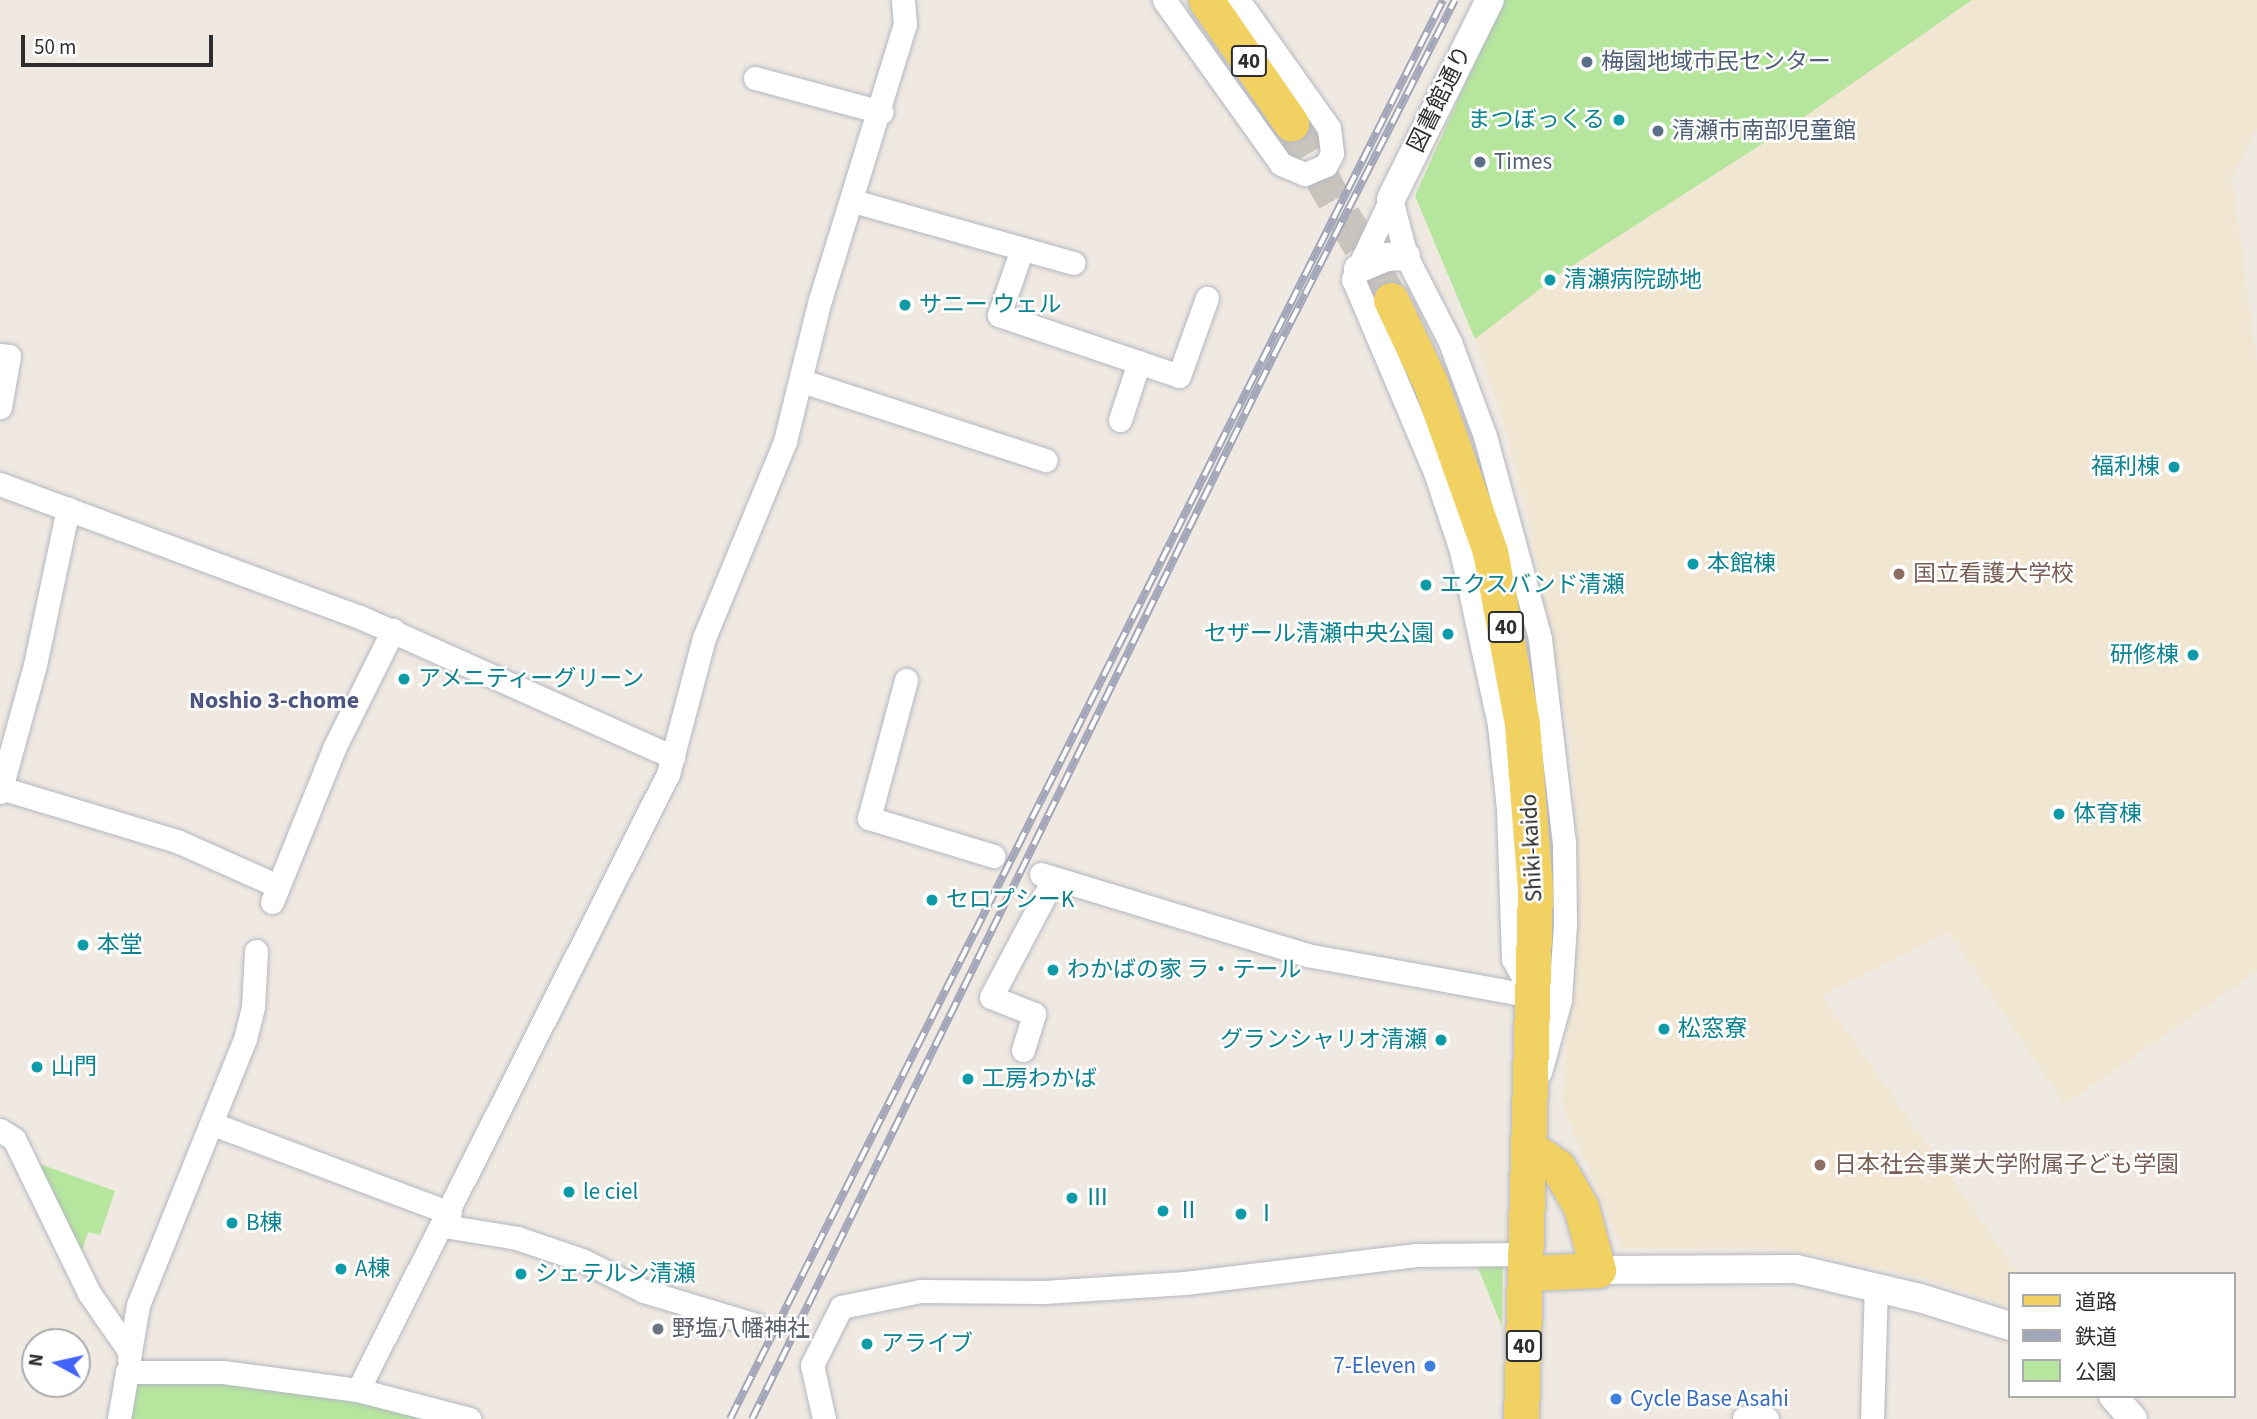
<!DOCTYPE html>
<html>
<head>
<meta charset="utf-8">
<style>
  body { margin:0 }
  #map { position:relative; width:2257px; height:1419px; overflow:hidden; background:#efe9e1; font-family:"Source Sans 3","Noto Sans JP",sans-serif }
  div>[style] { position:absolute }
  .education>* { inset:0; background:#f0e6d1 }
  .green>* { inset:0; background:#b6e59e }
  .primary-tunnel>* { height:35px; margin-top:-17.5px; transform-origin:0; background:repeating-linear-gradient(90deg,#c8c4bd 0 35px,transparent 0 53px) }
  .roads { filter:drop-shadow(0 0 2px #b4b7c1) drop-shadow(0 0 2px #b4b7c1) }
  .minor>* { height:23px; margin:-11.5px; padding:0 11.5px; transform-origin:11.5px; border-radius:11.5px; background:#fff }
  .tertiary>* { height:28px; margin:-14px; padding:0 14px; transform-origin:14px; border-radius:14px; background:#fff }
  .primary>* { height:35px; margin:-17.5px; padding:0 17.5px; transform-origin:17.5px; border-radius:17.5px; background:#f2d163 }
  .rail>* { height:8px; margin-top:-4px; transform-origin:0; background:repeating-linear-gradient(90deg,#fff 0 16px,#a3a6b8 0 32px); box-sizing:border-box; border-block:2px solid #a3a6b8 }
  .dots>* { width:19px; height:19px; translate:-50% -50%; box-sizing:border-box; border:4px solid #fff; border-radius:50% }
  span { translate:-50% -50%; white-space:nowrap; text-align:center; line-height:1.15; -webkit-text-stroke:5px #fff; paint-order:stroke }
  .shield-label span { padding:2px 5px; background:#fff; border:2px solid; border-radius:5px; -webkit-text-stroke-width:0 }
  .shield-label { font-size:21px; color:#2e2e2e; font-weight:700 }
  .service-label { font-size:23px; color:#4e5e75 }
  .left { translate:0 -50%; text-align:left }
  .street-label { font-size:23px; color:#2e2e2e }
  .culture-label { font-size:23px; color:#0d838f }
  .right { translate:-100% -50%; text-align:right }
  .education-label { font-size:23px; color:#785e54 }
  .worship-label { font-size:23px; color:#5b616d }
  .shop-label { font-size:23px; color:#366cbe }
  .neighbourhood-label { font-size:24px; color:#4d5680; font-weight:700 }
  .legend { position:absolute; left:2008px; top:1272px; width:228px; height:126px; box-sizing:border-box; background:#fff; border:2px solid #ababab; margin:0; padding:9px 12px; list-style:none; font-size:21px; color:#2e2e2e }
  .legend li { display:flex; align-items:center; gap:14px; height:35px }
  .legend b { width:35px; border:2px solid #ababab }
  .north { position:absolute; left:21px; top:1328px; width:70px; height:70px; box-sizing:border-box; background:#fff; border:2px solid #ababab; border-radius:50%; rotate:278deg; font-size:19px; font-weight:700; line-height:28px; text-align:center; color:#2e2e2e }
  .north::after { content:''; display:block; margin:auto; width:24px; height:32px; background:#4264fb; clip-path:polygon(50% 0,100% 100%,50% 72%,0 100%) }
  .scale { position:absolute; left:21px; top:35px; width:192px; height:32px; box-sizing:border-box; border:4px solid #2e2e2e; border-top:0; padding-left:9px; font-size:21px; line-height:24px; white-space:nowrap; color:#2e2e2e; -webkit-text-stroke:5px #fff; paint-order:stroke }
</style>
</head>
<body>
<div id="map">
  <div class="education">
    <div style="clip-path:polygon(1972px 0,2257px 0,2257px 128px,2232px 178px,2257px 364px,2257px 971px,2065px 1105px,1948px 932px,1822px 996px,2019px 1274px,2010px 1274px,2010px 1307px,1928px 1279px,1778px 1247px,1622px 1248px,1562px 1105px,1579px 894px,1572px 745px,1527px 512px,1502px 417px,1475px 339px,1558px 275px,1804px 117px)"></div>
  </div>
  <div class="green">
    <div style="clip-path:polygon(1503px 0,1972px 0,1804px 117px,1558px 275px,1475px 339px,1415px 196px)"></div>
    <div style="clip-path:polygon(37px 1163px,115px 1191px,100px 1235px,88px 1232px,81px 1254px)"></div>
    <div style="clip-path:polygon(1475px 1260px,1503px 1264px,1502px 1327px)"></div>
    <div style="clip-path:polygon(127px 1372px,223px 1372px,469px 1419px,119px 1419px)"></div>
  </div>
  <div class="primary-tunnel">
    <div style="left:1291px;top:123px;width:203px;rotate:60.5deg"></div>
  </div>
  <div class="roads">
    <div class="minor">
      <div style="left:1164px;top:0;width:201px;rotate:54.5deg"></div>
      <div style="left:1281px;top:164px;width:26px;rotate:23deg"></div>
      <div style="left:1305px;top:174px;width:23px;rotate:-23deg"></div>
      <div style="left:1326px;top:165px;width:13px;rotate:-63deg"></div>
      <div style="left:1332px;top:153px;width:25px;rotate:-97deg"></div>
      <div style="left:1329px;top:128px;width:157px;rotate:-125.4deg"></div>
      <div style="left:755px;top:78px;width:131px;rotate:15.1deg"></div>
      <div style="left:1391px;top:199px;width:59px;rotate:75.3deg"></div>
      <div style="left:1406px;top:256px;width:97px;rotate:62.9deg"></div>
      <div style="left:1450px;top:342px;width:100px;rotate:69.6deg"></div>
      <div style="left:1485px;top:436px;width:210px;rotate:74.8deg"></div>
      <div style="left:1540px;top:639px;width:204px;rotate:83.3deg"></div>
      <div style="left:1564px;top:842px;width:82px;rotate:89.3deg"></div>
      <div style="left:1565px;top:924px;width:76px;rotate:93.8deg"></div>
      <div style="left:1560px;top:1000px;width:75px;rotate:105.5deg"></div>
      <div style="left:1391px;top:199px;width:89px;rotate:115.4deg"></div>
      <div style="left:1353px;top:279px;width:210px;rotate:67deg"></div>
      <div style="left:1435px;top:472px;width:82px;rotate:71.6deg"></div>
      <div style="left:1461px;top:550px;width:179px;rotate:77.7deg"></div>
      <div style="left:1499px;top:725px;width:83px;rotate:83.8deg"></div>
      <div style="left:1508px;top:808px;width:151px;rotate:88.1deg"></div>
      <div style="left:1513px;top:959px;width:35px;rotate:61deg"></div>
      <div style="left:853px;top:201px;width:229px;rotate:15.7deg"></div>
      <div style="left:1022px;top:249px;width:70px;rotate:109.2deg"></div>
      <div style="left:999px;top:315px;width:190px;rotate:18.7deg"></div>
      <div style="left:1179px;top:376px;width:83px;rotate:-70.3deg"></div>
      <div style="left:0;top:355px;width:9px;rotate:6deg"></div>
      <div style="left:9px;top:356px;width:52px;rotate:100deg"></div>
      <div style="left:802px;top:381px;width:256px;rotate:18deg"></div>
      <div style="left:1120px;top:420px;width:61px;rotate:-71.9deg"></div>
      <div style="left:0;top:484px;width:384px;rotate:20.3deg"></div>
      <div style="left:360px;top:617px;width:343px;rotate:24.1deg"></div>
      <div style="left:906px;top:680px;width:143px;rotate:105deg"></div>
      <div style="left:869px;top:818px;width:130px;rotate:17deg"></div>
      <div style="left:1px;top:788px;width:184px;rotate:16.8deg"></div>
      <div style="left:177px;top:841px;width:111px;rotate:24deg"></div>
      <div style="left:0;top:792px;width:132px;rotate:-74.6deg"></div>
      <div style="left:35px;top:665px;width:160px;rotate:-78.1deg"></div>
      <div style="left:1041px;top:874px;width:278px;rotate:16.9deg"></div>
      <div style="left:1307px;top:955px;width:230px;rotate:10.3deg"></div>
      <div style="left:272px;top:902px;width:168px;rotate:-68deg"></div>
      <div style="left:335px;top:746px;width:130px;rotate:-63.4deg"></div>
      <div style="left:1023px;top:1050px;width:38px;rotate:-73deg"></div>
      <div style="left:1034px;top:1014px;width:46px;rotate:-158.4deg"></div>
      <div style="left:991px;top:997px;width:132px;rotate:-62.1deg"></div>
      <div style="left:213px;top:1124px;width:253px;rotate:20.6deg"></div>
      <div style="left:0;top:1130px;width:17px;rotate:33deg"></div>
      <div style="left:14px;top:1139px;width:171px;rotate:64deg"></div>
      <div style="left:89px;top:1293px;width:72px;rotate:55.2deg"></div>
      <div style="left:130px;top:1352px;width:7px;rotate:98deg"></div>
      <div style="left:444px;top:1226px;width:74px;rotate:9.3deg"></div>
      <div style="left:517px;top:1238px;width:69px;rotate:18.7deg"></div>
      <div style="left:582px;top:1260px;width:69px;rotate:26.6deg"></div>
      <div style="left:644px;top:1291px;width:117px;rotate:16.9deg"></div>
      <div style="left:130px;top:1352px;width:48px;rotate:-80.3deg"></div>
      <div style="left:138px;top:1305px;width:287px;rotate:-68.1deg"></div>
      <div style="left:245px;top:1039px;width:33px;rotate:-76deg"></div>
      <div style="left:253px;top:1007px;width:56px;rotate:-86.9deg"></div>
      <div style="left:358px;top:1390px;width:115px;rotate:14.6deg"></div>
      <div style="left:1744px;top:1418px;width:23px;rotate:2deg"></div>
      <div style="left:119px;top:1419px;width:48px;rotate:-80.3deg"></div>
      <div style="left:127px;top:1372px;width:96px"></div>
      <div style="left:223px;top:1372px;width:136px;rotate:7.6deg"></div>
      <div style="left:358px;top:1390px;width:690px;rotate:-63.29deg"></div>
      <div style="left:668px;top:774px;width:141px;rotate:-75.2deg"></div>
      <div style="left:704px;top:638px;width:213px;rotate:-67.6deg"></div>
      <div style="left:785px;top:441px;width:145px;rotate:-76.1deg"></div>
      <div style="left:820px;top:300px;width:289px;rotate:-72.9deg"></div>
      <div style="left:905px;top:24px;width:24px;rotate:-95deg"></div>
      <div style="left:824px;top:1419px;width:55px;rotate:-102.5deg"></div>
      <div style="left:812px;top:1365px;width:65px;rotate:-63.4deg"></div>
      <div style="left:841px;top:1307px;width:81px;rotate:-11.4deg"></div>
      <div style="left:920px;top:1291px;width:124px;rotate:0.5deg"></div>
      <div style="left:1044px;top:1292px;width:141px;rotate:-3.7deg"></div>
      <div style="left:1185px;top:1283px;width:235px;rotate:-6.9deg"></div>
      <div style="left:1418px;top:1255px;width:110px;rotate:-0.5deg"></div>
      <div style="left:1872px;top:1419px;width:131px;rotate:-88.3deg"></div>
    </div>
    <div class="tertiary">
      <div style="left:1391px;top:199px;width:222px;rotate:-63.6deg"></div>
      <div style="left:1358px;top:269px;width:30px;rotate:-23deg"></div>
      <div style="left:1386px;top:257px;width:20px;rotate:-3deg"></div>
      <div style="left:1598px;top:1270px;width:198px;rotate:-0.3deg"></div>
      <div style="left:1796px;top:1269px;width:127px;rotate:13.2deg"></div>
      <div style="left:1920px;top:1298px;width:94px;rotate:17.3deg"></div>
      <div style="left:2113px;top:1396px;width:30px;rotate:49deg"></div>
    </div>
    <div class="primary">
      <div style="left:1206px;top:0;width:150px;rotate:55.4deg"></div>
      <div style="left:1391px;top:300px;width:91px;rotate:64.6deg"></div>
      <div style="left:1430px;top:382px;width:179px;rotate:70.5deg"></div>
      <div style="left:1490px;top:551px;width:176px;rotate:79.5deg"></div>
      <div style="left:1522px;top:724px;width:166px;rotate:85.5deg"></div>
      <div style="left:1535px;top:889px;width:530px;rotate:91.51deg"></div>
      <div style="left:1528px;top:1273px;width:70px;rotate:-2.5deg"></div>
      <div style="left:1598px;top:1270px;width:65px;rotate:-105.1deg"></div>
      <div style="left:1581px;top:1207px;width:46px;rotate:-119.9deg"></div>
      <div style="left:1558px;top:1167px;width:32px;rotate:-146deg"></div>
    </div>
  </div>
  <div class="rail">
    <div style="left:730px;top:1419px;width:1588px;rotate:-63.32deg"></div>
    <div style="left:752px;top:1419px;width:1190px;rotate:-63.87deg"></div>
    <div style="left:1276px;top:351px;width:394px;rotate:-63deg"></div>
  </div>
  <div class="dots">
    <div style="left:1587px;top:62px;background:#5c6f8a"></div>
    <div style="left:1619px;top:120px;background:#0f9aa8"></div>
    <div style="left:1658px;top:131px;background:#5c6f8a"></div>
    <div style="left:1480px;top:162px;background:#5c6f8a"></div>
    <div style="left:1550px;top:280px;background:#0f9aa8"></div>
    <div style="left:905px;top:305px;background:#0f9aa8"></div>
    <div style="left:2174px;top:467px;background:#0f9aa8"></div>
    <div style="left:1693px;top:564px;background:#0f9aa8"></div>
    <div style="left:1899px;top:574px;background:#8d6e63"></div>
    <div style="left:1426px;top:585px;background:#0f9aa8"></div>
    <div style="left:1448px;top:634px;background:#0f9aa8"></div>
    <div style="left:2193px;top:655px;background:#0f9aa8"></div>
    <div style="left:404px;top:679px;background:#0f9aa8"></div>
    <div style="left:2059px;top:814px;background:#0f9aa8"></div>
    <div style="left:932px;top:900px;background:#0f9aa8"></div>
    <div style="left:83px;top:945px;background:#0f9aa8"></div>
    <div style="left:1053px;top:970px;background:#0f9aa8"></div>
    <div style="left:1664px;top:1029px;background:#0f9aa8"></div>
    <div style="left:1441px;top:1040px;background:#0f9aa8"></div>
    <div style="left:37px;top:1067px;background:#0f9aa8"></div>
    <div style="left:968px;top:1079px;background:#0f9aa8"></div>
    <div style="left:1820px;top:1165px;background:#8d6e63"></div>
    <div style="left:569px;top:1192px;background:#0f9aa8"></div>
    <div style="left:1072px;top:1198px;background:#0f9aa8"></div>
    <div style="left:1163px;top:1211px;background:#0f9aa8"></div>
    <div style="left:1241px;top:1214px;background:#0f9aa8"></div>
    <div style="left:232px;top:1223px;background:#0f9aa8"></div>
    <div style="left:341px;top:1269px;background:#0f9aa8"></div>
    <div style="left:521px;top:1274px;background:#0f9aa8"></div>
    <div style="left:658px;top:1329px;background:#6b7280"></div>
    <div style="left:867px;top:1344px;background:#0f9aa8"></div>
    <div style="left:1430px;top:1366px;background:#3f7fe0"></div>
    <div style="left:1616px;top:1399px;background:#3f7fe0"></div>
  </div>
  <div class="shield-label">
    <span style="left:1249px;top:61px">40</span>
    <span style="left:1506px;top:627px">40</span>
    <span style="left:1524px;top:1346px">40</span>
  </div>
  <div class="service-label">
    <span class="left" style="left:1601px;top:62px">梅園地域市民センター</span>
    <span class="left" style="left:1672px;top:131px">清瀬市南部児童館</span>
    <span class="left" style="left:1494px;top:162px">Times</span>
  </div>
  <div class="street-label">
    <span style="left:1440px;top:99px;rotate:-64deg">図書館通り</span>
    <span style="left:1532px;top:848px;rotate:-93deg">Shiki-kaido</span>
  </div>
  <div class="culture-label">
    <span class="right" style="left:1605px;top:120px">まつぼっくる</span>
    <span class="left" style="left:1564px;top:280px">清瀬病院跡地</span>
    <span class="left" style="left:919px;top:305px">サニー ウェル</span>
    <span class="right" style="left:2160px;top:467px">福利棟</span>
    <span class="left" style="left:1707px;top:564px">本館棟</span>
    <span class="left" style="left:1440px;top:585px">エクスバンド清瀬</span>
    <span class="right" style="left:1434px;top:634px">セザール清瀬中央公園</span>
    <span class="right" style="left:2179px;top:655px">研修棟</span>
    <span class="left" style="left:418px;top:679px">アメニティーグリーン</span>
    <span class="left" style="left:2073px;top:814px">体育棟</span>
    <span class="left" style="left:946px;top:900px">セロプシーK</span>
    <span class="left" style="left:97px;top:945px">本堂</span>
    <span class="left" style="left:1067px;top:970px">わかばの家 ラ・テール</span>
    <span class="left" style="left:1678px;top:1029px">松窓寮</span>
    <span class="right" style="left:1427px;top:1040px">グランシャリオ清瀬</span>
    <span class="left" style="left:51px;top:1067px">山門</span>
    <span class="left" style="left:982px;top:1079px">工房わかば</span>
    <span class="left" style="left:583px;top:1192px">le ciel</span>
    <span class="left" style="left:1086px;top:1198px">Ⅲ</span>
    <span class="left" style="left:1177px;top:1211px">Ⅱ</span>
    <span class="left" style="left:1255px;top:1214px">Ⅰ</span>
    <span class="left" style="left:246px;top:1223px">B棟</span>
    <span class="left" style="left:355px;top:1269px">A棟</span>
    <span class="left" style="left:535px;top:1274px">シェテルン清瀬</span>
    <span class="left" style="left:881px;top:1344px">アライブ</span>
  </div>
  <div class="education-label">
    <span class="left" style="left:1913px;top:574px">国立看護大学校</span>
    <span class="left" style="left:1834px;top:1165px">日本社会事業大学附属子ども学園</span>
  </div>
  <div class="worship-label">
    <span class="left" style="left:672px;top:1329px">野塩八幡神社</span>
  </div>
  <div class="shop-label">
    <span class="right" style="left:1416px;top:1366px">7-Eleven</span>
    <span class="left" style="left:1630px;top:1399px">Cycle Base Asahi</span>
  </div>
  <div class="neighbourhood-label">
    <span style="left:274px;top:701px">Noshio 3-chome</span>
  </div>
  <ul class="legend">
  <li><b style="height:9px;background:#f2d163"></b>道路</li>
  <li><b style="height:9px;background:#a3a6b8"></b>鉄道</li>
  <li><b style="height:19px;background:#b6e59e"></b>公園</li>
  </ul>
  <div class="north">N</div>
  <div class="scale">50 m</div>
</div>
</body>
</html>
